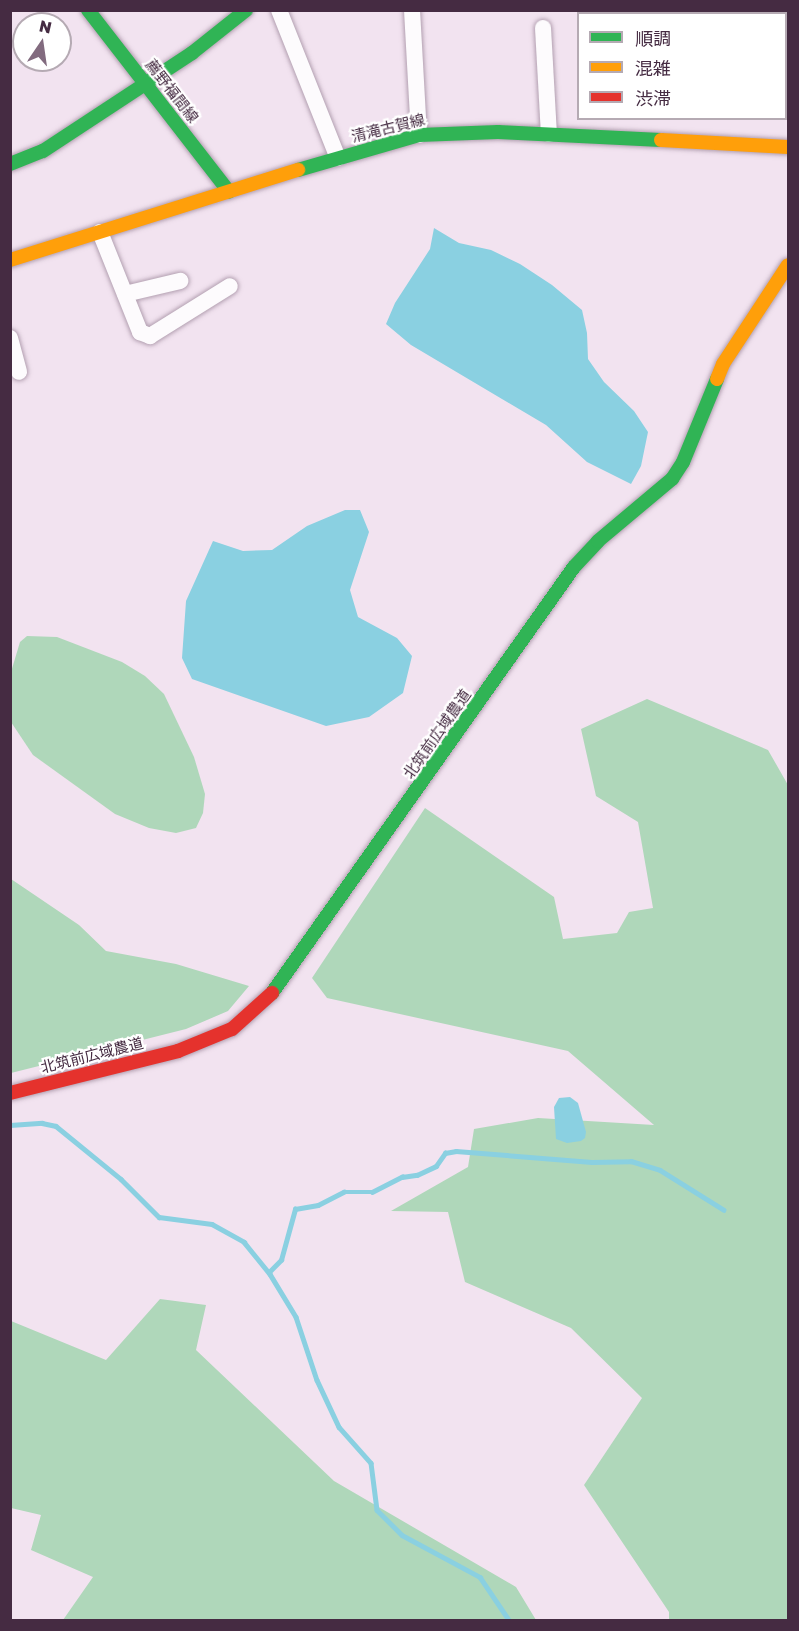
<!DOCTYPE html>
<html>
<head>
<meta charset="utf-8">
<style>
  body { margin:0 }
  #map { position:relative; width:799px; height:1631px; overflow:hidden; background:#f2e3f0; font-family:"Golos Text","Noto Sans JP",sans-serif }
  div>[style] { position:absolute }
  .green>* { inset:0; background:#afd7ba }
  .water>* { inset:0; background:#8ad0e1 }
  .stream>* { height:4.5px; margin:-2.25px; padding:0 2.25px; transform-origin:2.25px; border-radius:2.25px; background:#8ad0e1 }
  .roads { filter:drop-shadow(0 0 2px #b3a0b1) drop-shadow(0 0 2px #b3a0b1) }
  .street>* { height:16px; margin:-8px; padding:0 8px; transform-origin:8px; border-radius:8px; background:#fdfbfd }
  .fast>* { height:14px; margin:-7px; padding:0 7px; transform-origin:7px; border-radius:7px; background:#30b455 }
  .slow>* { height:14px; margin:-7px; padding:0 7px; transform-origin:7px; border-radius:7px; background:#ff9f0a }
  .jam>* { height:14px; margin:-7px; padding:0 7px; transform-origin:7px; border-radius:7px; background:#e5322d }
  span { translate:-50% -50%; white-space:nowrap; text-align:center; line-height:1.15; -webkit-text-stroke:4.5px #fff; paint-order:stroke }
  .street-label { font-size:15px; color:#452b42 }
  .frame { position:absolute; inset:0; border:12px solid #452b42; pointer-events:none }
  .legend { position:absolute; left:577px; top:12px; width:210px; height:108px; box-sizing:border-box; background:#fff; border:2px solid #b5aab3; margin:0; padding:8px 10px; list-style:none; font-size:18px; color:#452b42 }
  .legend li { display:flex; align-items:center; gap:12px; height:30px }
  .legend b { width:30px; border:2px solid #b5aab3 }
  .north { position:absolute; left:12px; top:12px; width:60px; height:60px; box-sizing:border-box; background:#fff; border:2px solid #b5aab3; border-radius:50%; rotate:13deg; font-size:16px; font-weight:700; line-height:24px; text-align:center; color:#452b42 }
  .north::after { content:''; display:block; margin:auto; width:21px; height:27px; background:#826b7f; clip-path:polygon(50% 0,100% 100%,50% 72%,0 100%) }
</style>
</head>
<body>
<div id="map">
  <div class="green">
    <div style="clip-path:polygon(27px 636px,57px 637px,122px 662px,145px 676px,164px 694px,194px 757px,205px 794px,203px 813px,196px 828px,176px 833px,149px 828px,115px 814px,33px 755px,11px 722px,11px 672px,20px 642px)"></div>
    <div style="clip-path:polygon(647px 699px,768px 750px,788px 785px,788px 1620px,669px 1620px,669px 1612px,584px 1485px,642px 1398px,571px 1328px,465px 1282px,448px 1212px,391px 1211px,468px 1167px,474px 1129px,538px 1118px,654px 1125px,568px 1051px,327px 998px,312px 978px,425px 808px,554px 897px,563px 939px,617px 933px,629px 912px,653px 908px,638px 822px,596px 796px,581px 729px)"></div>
    <div style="clip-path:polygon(11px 879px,79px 925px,106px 951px,176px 964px,249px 986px,228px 1011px,186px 1029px,11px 1073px)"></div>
    <div style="clip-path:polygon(160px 1299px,206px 1305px,196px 1350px,334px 1481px,516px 1587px,536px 1620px,63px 1620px,93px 1577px,31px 1550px,41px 1515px,11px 1508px,11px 1321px,106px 1360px)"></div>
  </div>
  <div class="water">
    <div style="clip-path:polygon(434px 228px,459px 243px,491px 250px,520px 264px,552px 285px,582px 310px,587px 333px,588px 359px,604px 382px,634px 411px,648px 432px,641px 466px,631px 484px,587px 462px,546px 425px,411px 345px,386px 324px,395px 303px,430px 249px)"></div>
    <div style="clip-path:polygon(345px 510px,360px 510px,369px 532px,350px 590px,358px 617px,397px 638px,412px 656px,403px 693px,369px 717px,326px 726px,192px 679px,182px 658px,186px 601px,213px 541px,243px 551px,272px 550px,307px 526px)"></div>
    <div style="clip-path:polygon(570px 1097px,578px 1103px,586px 1132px,585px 1138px,581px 1141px,567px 1143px,556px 1139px,554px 1107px,559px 1098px)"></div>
  </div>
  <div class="stream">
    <div style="left:10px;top:1125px;width:32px;rotate:-4deg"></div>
    <div style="left:42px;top:1123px;width:14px;rotate:12deg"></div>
    <div style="left:56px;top:1126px;width:84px;rotate:39.2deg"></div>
    <div style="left:121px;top:1179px;width:54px;rotate:45deg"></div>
    <div style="left:159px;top:1217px;width:53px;rotate:7.5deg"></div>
    <div style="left:212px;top:1224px;width:37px;rotate:29deg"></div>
    <div style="left:244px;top:1242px;width:41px;rotate:50.9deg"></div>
    <div style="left:270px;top:1274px;width:50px;rotate:58.8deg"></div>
    <div style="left:296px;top:1317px;width:66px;rotate:71.6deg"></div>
    <div style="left:317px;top:1380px;width:52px;rotate:64.9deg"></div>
    <div style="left:339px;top:1427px;width:48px;rotate:48.4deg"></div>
    <div style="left:371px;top:1463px;width:47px;rotate:82.7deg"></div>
    <div style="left:377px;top:1510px;width:35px;rotate:45deg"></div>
    <div style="left:402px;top:1535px;width:89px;rotate:28.3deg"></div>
    <div style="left:480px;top:1577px;width:52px;rotate:56deg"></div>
    <div style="left:269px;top:1272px;width:17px;rotate:-45deg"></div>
    <div style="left:281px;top:1260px;width:53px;rotate:-74.6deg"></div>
    <div style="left:295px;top:1209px;width:23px;rotate:-10deg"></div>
    <div style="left:318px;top:1205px;width:29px;rotate:-27deg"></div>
    <div style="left:344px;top:1192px;width:28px"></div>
    <div style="left:372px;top:1192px;width:34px;rotate:-27deg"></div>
    <div style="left:402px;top:1177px;width:15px;rotate:-8deg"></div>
    <div style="left:417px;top:1175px;width:21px;rotate:-25deg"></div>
    <div style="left:436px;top:1166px;width:16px;rotate:-55deg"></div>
    <div style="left:445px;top:1153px;width:11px;rotate:-10deg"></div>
    <div style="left:456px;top:1151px;width:136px;rotate:4.6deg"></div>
    <div style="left:592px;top:1162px;width:39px;rotate:-1deg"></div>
    <div style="left:631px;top:1161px;width:30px;rotate:17deg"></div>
    <div style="left:660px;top:1170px;width:75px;rotate:32deg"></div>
  </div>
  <div class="roads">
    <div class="street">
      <div style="left:279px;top:10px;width:159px;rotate:68.3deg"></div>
      <div style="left:412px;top:10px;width:125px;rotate:86.8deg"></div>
      <div style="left:782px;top:13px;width:6px"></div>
      <div style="left:543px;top:28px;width:106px;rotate:86.8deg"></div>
      <div style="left:786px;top:43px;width:25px;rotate:85deg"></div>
      <div style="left:100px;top:232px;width:108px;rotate:68.2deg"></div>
      <div style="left:140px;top:332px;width:11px;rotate:22deg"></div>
      <div style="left:150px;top:336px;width:94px;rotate:-32deg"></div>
      <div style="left:125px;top:294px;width:57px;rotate:-13.3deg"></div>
      <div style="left:10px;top:338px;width:35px;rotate:75deg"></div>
    </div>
    <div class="fast">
      <div style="left:88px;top:10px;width:230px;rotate:52.2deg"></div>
      <div style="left:10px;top:164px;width:35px;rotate:-22deg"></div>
      <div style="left:43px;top:151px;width:178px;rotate:-33.3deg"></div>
      <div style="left:192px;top:53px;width:69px;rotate:-38.5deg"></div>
      <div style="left:298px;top:170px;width:126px;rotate:-16.1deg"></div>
      <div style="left:419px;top:135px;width:79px;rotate:-2.2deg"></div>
      <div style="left:498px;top:132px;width:163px;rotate:2.8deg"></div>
      <div style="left:272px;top:993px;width:522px;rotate:-54.67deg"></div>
      <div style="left:574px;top:567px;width:35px;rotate:-47deg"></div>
      <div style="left:598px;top:541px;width:97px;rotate:-40deg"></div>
      <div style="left:672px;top:479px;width:20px;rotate:-57deg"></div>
      <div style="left:683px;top:462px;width:90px;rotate:-67.7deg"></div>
    </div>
    <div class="slow">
      <div style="left:661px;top:140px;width:127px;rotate:3.2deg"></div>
      <div style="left:10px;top:260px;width:302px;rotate:-17.4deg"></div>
      <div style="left:717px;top:379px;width:16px;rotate:-68deg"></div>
      <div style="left:723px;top:364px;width:118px;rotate:-56.7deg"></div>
    </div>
    <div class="jam">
      <div style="left:10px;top:1093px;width:173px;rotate:-14deg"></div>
      <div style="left:178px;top:1051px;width:58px;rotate:-22.2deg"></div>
      <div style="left:232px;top:1029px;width:54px;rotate:-42deg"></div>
    </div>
  </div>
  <div class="street-label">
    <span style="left:172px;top:91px;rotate:52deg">薦野福間線</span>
    <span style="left:388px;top:128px;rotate:-14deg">清滝古賀線</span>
    <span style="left:437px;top:734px;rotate:-55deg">北筑前広域農道</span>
    <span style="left:92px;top:1055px;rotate:-14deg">北筑前広域農道</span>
  </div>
  <div class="frame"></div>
  <ul class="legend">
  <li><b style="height:8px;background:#30b455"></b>順調</li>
  <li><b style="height:8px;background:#ff9f0a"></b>混雑</li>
  <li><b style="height:8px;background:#e5322d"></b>渋滞</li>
  </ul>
  <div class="north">N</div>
</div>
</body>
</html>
